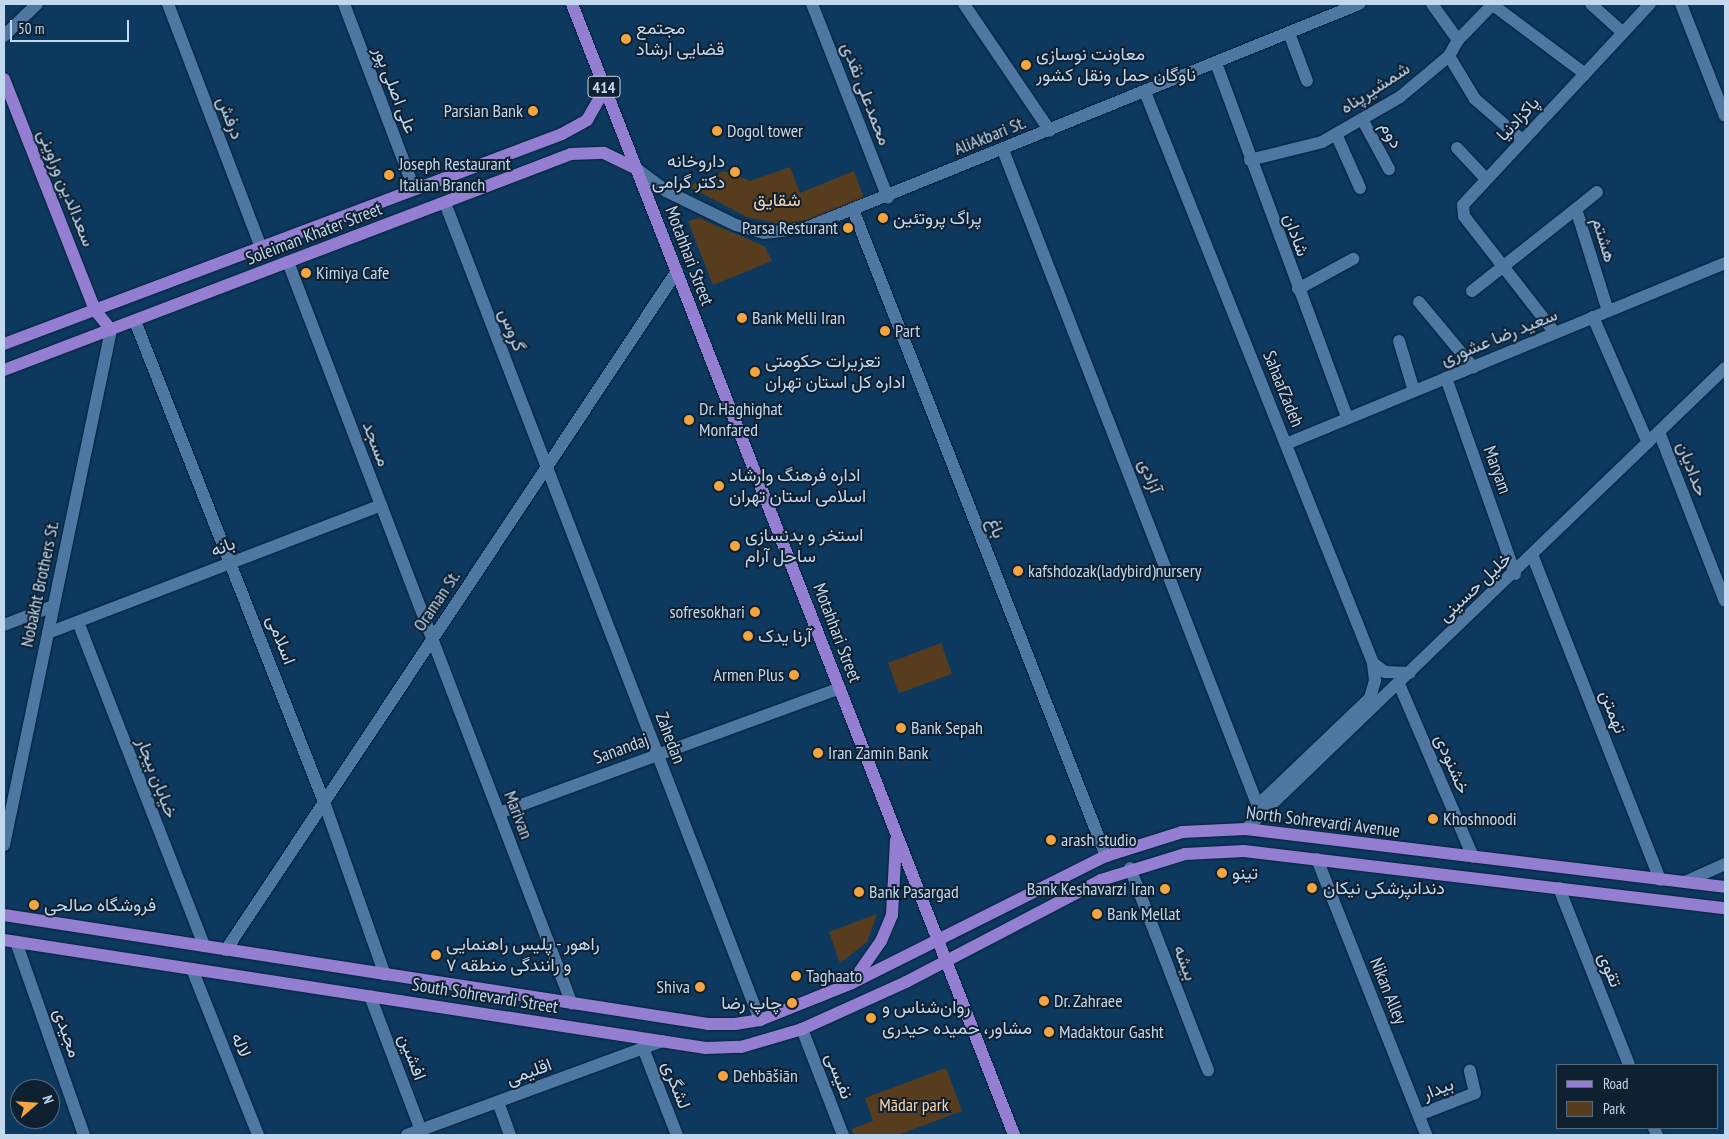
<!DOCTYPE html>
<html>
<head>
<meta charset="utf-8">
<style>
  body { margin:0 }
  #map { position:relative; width:1729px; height:1139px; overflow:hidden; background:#0e395f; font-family:"PT Sans Narrow",Vazirmatn,sans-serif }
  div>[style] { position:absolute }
  .green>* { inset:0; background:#573d1e }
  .roads { filter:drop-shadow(0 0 1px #01203b) drop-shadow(0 0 1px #01203b) }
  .minor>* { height:12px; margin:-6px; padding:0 6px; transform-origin:6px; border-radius:6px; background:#4e78a2 }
  .major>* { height:12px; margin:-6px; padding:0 6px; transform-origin:6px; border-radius:6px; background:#937ed1 }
  .dots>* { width:14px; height:14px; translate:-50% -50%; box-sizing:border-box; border:2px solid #0f2031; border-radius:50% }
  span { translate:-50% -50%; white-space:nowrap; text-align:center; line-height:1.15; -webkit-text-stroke:4px #0f2031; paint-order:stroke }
  .shield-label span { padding:1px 4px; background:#0f2031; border:1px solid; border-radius:4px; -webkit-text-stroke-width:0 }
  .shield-label { font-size:16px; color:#c1d8ef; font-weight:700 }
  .poi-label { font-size:18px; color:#c1d8ef }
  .left { translate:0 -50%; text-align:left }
  .right { translate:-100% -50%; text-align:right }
  .street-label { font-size:18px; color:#c1d8ef }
  .park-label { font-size:18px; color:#fed4a6 }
  .frame { position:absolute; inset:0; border:5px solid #c1d8ef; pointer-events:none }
  .legend { position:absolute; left:1556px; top:1064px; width:162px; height:65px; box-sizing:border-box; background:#0f2031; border:1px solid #566a7d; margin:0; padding:6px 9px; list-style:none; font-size:15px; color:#c1d8ef }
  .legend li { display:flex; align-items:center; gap:10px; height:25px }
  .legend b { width:25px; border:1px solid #566a7d }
  .north { position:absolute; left:10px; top:1079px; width:50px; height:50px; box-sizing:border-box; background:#0f2031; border:1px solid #566a7d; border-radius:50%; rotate:71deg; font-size:14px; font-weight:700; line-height:20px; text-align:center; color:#c1d8ef }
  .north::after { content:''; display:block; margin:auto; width:18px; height:22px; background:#f2a541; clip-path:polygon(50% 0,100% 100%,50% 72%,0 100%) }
  .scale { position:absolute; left:10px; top:20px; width:119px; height:22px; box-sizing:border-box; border:2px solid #c1d8ef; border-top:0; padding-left:6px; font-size:15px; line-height:18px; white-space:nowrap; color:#c1d8ef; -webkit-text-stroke:4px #0f2031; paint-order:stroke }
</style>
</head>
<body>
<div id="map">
  <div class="green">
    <div style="clip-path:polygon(790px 167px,800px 193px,854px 171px,864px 198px,814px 219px,784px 225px,747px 217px,688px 186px,724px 171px,750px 181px)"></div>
    <div style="clip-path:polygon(699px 218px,764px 246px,772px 261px,713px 285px,688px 221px)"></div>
    <div style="clip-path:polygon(941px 643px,952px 674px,899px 693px,888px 663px)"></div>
    <div style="clip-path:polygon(877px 914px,867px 942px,840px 963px,829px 932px)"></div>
    <div style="clip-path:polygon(946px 1068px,962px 1111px,898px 1135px,854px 1135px,852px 1129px,873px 1121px,865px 1098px)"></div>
  </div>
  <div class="roads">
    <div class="minor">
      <div style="left:168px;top:4px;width:258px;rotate:69.1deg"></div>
      <div style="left:344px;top:4px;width:197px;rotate:69.2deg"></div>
      <div style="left:812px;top:4px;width:208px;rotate:68.6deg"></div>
      <div style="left:964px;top:4px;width:153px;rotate:55.9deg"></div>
      <div style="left:1432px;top:4px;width:44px;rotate:54.2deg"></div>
      <div style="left:1591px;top:4px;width:42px;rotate:42.1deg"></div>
      <div style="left:1681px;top:4px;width:120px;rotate:68.6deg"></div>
      <div style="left:1493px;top:5px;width:114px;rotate:36.8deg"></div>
      <div style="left:1289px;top:33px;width:51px;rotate:69.4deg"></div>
      <div style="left:4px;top:36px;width:46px;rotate:-44.1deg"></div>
      <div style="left:1449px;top:56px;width:50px;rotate:58.8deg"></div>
      <div style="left:1475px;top:99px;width:62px;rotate:41.1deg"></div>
      <div style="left:1216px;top:63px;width:378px;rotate:69.7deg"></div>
      <div style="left:1145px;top:92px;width:615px;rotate:68.23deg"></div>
      <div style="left:1373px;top:663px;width:15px;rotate:37deg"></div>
      <div style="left:1385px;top:672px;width:25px;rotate:2deg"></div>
      <div style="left:1362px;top:119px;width:57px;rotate:61.6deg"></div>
      <div style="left:1336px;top:134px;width:59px;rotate:66deg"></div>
      <div style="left:1457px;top:148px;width:42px;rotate:46.9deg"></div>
      <div style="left:1003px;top:150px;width:712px;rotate:68.77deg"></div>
      <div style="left:1250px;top:160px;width:74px;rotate:-14deg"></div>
      <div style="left:1322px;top:142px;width:90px;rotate:-30deg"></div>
      <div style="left:1400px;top:97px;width:64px;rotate:-39.9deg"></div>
      <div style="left:1449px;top:56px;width:18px;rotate:-61deg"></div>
      <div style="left:1458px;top:40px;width:50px;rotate:-45.8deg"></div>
      <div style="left:637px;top:169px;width:36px;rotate:37deg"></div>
      <div style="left:666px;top:191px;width:78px;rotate:25.9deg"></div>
      <div style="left:736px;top:225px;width:29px;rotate:16deg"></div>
      <div style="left:764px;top:233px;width:42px;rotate:-6.8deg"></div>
      <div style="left:806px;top:228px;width:597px;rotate:-22.05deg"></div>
      <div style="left:445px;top:203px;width:876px;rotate:68.92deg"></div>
      <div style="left:1576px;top:209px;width:27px;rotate:-39deg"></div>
      <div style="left:854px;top:212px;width:692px;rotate:68.63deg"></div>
      <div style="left:288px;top:262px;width:794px;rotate:69.06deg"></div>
      <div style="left:1298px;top:289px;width:63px;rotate:-28.6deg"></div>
      <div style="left:1472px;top:291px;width:132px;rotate:-38.3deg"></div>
      <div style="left:1576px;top:209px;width:107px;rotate:72.6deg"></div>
      <div style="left:1419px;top:302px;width:85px;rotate:50.3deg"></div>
      <div style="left:1593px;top:317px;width:137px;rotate:66.4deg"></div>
      <div style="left:135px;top:321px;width:517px;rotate:68.55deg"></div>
      <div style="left:324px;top:802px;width:183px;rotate:70.6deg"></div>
      <div style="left:1555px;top:333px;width:148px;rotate:-127.9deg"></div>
      <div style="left:1464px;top:216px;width:11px;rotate:-95deg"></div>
      <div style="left:1463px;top:205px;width:275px;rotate:-47.1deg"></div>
      <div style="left:1399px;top:341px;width:52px;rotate:73.3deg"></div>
      <div style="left:1446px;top:378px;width:208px;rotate:70.6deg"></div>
      <div style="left:1659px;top:432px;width:181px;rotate:68.7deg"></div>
      <div style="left:1286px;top:444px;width:475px;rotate:-22.4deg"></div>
      <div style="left:1533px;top:557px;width:347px;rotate:68.5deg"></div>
      <div style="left:78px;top:622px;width:348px;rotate:68.7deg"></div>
      <div style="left:4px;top:625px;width:53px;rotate:-21.2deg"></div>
      <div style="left:48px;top:633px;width:357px;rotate:-21deg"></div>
      <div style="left:1399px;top:684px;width:188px;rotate:66.8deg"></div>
      <div style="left:1260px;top:803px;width:152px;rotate:-43.7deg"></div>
      <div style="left:1370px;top:698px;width:19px;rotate:-74deg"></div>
      <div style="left:1375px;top:680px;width:17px;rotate:-97deg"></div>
      <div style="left:499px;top:813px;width:363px;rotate:-20.1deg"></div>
      <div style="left:1246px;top:829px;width:665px;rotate:-43.9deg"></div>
      <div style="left:4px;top:845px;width:526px;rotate:-78.26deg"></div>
      <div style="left:1317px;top:859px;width:297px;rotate:68.4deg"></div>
      <div style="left:1130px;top:868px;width:217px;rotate:68.9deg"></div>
      <div style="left:1685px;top:882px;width:44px;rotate:-24.2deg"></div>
      <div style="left:1559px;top:888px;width:190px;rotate:68.4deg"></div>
      <div style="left:16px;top:942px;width:205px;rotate:70.6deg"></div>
      <div style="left:226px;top:950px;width:815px;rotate:-56.41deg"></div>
      <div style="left:192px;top:969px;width:179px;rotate:68.3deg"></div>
      <div style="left:370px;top:996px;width:143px;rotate:69.2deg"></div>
      <div style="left:802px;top:1029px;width:114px;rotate:68.9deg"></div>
      <div style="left:643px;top:1048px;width:93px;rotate:68.7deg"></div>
      <div style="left:498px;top:1102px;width:35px;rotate:70deg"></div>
      <div style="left:1419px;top:1115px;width:60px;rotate:-21.4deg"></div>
      <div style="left:1475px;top:1093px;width:23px;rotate:-103deg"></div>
      <div style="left:1654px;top:1128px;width:8px;rotate:67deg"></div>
      <div style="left:407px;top:1135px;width:272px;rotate:-20.2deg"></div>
    </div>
    <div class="major">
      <div style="left:572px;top:4px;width:1214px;rotate:68.65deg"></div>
      <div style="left:4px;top:79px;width:248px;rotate:68.5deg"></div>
      <div style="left:95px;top:310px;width:26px;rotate:51deg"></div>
      <div style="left:4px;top:344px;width:596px;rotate:-20.62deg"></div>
      <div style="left:562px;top:134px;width:29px;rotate:-29deg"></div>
      <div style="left:587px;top:120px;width:36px;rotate:-60deg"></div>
      <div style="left:4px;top:370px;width:607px;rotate:-20.85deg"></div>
      <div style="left:571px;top:154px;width:33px;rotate:-2deg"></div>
      <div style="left:604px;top:153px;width:37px;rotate:26deg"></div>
      <div style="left:4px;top:915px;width:712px;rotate:8.8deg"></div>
      <div style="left:708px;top:1024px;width:27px"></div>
      <div style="left:735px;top:1024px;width:25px;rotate:-9deg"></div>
      <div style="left:760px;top:1020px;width:99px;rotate:-21.9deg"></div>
      <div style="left:852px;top:983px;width:284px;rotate:-26.6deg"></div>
      <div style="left:1106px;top:856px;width:80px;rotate:-17.5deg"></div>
      <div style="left:1182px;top:832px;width:64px;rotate:-2.7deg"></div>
      <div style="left:1246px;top:829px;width:482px;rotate:6.9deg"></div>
      <div style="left:4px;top:940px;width:710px;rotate:8.75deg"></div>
      <div style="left:706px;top:1048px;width:35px;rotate:-2deg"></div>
      <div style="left:741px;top:1047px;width:64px;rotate:-16.4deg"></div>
      <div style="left:802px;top:1029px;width:114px;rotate:-24.3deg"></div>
      <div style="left:906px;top:982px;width:220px;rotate:-27.6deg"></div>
      <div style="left:1101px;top:880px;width:88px;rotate:-17.2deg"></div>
      <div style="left:1185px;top:854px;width:59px;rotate:-2.9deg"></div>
      <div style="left:1244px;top:851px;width:484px;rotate:6.8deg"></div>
      <div style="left:853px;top:981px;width:49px;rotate:-55deg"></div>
      <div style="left:881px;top:941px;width:28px;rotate:-67deg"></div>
      <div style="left:892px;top:915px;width:75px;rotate:-86.9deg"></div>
    </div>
  </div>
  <div class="dots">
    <div style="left:626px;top:39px;background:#f2a541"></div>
    <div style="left:1026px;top:65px;background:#f2a541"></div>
    <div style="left:533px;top:111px;background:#f2a541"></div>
    <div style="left:717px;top:131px;background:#f2a541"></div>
    <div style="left:735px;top:172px;background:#f2a541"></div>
    <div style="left:389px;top:175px;background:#f2a541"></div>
    <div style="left:883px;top:218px;background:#f2a541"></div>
    <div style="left:848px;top:228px;background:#f2a541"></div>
    <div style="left:306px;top:273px;background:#f2a541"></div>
    <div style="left:742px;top:318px;background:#f2a541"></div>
    <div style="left:885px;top:331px;background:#f2a541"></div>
    <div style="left:755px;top:372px;background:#f2a541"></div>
    <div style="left:689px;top:420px;background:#f2a541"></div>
    <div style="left:719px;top:486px;background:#f2a541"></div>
    <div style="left:735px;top:546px;background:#f2a541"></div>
    <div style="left:1018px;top:571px;background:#f2a541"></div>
    <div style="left:755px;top:612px;background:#f2a541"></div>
    <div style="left:748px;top:636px;background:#f2a541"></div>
    <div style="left:794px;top:675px;background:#f2a541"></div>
    <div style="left:901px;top:728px;background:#f2a541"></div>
    <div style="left:818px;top:753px;background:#f2a541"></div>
    <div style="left:1433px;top:819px;background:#f2a541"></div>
    <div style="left:1051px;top:840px;background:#f2a541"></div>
    <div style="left:1222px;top:873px;background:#f2a541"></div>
    <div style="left:1312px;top:888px;background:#f2a541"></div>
    <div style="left:1165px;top:889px;background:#f2a541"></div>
    <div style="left:859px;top:892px;background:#f2a541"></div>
    <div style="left:34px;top:905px;background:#f2a541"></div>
    <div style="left:1097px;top:914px;background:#f2a541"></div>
    <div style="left:436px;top:955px;background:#f2a541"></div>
    <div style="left:796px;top:976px;background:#f2a541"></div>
    <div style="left:700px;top:987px;background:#f2a541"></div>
    <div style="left:1044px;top:1001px;background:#f2a541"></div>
    <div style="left:792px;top:1003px;background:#f2a541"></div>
    <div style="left:871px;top:1018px;background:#f2a541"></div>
    <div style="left:1049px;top:1032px;background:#f2a541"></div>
    <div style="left:723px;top:1076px;background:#f2a541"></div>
  </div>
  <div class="shield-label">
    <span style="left:604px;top:87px">414</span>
  </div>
  <div class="poi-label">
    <span class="left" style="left:636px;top:39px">مجتمع<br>قضایی ارشاد</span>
    <span class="left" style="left:1036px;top:65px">معاونت نوسازی<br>ناوگان حمل ونقل کشور</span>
    <span class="right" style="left:523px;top:111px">Parsian Bank</span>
    <span class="left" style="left:727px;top:131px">Dogol tower</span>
    <span class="right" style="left:725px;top:172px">داروخانه<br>دکتر گرامی</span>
    <span class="left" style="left:399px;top:175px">Joseph Restaurant<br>Italian Branch</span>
    <span class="left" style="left:893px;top:218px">پراگ پروتئین</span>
    <span class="right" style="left:838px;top:228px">Parsa Resturant</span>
    <span class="left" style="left:316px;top:273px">Kimiya Cafe</span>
    <span class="left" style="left:752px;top:318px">Bank Melli Iran</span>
    <span class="left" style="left:895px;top:331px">Part</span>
    <span class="left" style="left:765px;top:372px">تعزیرات حکومتی<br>اداره کل استان تهران</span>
    <span class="left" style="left:699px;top:420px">Dr. Haghighat<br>Monfared</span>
    <span class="left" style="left:729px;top:486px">اداره فرهنگ وارشاد<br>اسلامی استان تهران</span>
    <span class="left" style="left:745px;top:546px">استخر و بدنسازی<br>ساحل آرام</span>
    <span class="left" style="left:1028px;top:571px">kafshdozak(ladybird)nursery</span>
    <span class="right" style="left:745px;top:612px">sofresokhari</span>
    <span class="left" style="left:758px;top:636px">آرنا یدک</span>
    <span class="right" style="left:784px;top:675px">Armen Plus</span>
    <span class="left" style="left:911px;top:728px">Bank Sepah</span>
    <span class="left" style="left:828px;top:753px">Iran Zamin Bank</span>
    <span class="left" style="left:1443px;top:819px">Khoshnoodi</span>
    <span class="left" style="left:1061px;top:840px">arash studio</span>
    <span class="left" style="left:1232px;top:873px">تینو</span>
    <span class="left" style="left:1323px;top:888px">دندانپزشکی نیکان</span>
    <span class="right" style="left:1155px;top:889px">Bank Keshavarzi Iran</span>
    <span class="left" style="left:869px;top:892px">Bank Pasargad</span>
    <span class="left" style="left:44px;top:905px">فروشگاه صالحی</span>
    <span class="left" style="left:1107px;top:914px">Bank Mellat</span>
    <span class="left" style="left:446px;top:955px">راهور - پلیس راهنمایی<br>و رانندگی منطقه ۷</span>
    <span class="left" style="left:806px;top:976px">Taghaato</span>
    <span class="right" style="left:690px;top:987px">Shiva</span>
    <span class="left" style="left:1054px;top:1001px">Dr. Zahraee</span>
    <span class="right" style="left:782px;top:1003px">چاپ رضا</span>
    <span class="left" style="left:882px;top:1018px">روان‌شناس و<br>مشاور، حمیده حیدری</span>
    <span class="left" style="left:1059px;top:1032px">Madaktour Gasht</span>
    <span class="left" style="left:733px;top:1076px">Dehbāšiān</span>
  </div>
  <div class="street-label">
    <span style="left:1375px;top:88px;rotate:-33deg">شمشیرپناه</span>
    <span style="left:395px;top:90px;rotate:69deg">علی اصلی پور</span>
    <span style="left:866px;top:94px;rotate:69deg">محمدعلی نقدی</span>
    <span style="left:230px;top:118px;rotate:69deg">درفش</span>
    <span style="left:1518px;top:119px;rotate:-47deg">پاکزادنیا</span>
    <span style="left:1391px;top:135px;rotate:61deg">دوم</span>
    <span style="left:990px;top:136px;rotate:-22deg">AliAkbari St.</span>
    <span style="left:66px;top:188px;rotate:68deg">سعدالدین وراوینی</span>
    <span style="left:314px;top:234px;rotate:-21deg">Soleiman Khater Street</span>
    <span style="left:1296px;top:235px;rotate:70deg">شادان</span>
    <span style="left:1604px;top:240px;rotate:73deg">هشتم</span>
    <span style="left:689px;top:256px;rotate:69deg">Motahhari Street</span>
    <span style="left:512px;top:330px;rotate:69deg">گروس</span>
    <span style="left:1499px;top:337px;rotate:-22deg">سعید رضا عشوری</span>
    <span style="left:1283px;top:389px;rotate:68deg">SahaafZadeh</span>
    <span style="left:376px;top:444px;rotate:69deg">مسجد</span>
    <span style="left:1692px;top:469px;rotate:69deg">حدادیان</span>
    <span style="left:1497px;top:470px;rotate:70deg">Maryam</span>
    <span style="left:1150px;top:476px;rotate:69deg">آزادی</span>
    <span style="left:996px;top:528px;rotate:69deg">باغ</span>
    <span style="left:223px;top:547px;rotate:-21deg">بانه</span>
    <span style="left:40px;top:584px;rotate:-78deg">Nobakht Brothers St.</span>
    <span style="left:1475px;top:587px;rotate:-43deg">خلیل حسینی</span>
    <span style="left:437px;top:601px;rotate:-56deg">Oraman St.</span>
    <span style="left:837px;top:633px;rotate:69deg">Motahhari Street</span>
    <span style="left:281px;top:640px;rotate:69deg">اسلامی</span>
    <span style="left:1613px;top:712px;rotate:69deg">تهمتن</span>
    <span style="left:670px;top:738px;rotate:69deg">Zahedan</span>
    <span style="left:621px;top:749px;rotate:-20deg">Sanandaj</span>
    <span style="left:1452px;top:764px;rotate:67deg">خشنودی</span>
    <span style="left:157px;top:778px;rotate:69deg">خیابان بیجار</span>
    <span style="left:518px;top:815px;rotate:69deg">Marivan</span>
    <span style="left:1323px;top:822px;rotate:7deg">North Sohrevardi Avenue</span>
    <span style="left:1185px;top:963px;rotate:69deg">بیشه</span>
    <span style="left:1610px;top:970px;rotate:68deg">تقوی</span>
    <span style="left:1388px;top:991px;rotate:68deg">Nikan Alley</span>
    <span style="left:485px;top:996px;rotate:9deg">South Sohrevardi Street</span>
    <span style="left:67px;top:1033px;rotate:71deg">مجیدی</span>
    <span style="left:241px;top:1045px;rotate:68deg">لاله</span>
    <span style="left:412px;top:1057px;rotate:69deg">افشین</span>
    <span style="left:529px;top:1072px;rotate:-20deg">اقلیمی</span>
    <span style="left:839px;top:1076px;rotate:69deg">نفیسی</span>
    <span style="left:676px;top:1085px;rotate:69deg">لشگری</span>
    <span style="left:1438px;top:1089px;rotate:-21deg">بیدار</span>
  </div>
  <div class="park-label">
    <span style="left:777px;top:200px">شقایق</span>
    <span style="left:914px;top:1105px">Mādar park</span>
  </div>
  <div class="frame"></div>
  <ul class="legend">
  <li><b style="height:6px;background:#937ed1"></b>Road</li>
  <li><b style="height:14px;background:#573d1e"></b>Park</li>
  </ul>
  <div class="north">N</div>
  <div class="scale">50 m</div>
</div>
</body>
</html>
